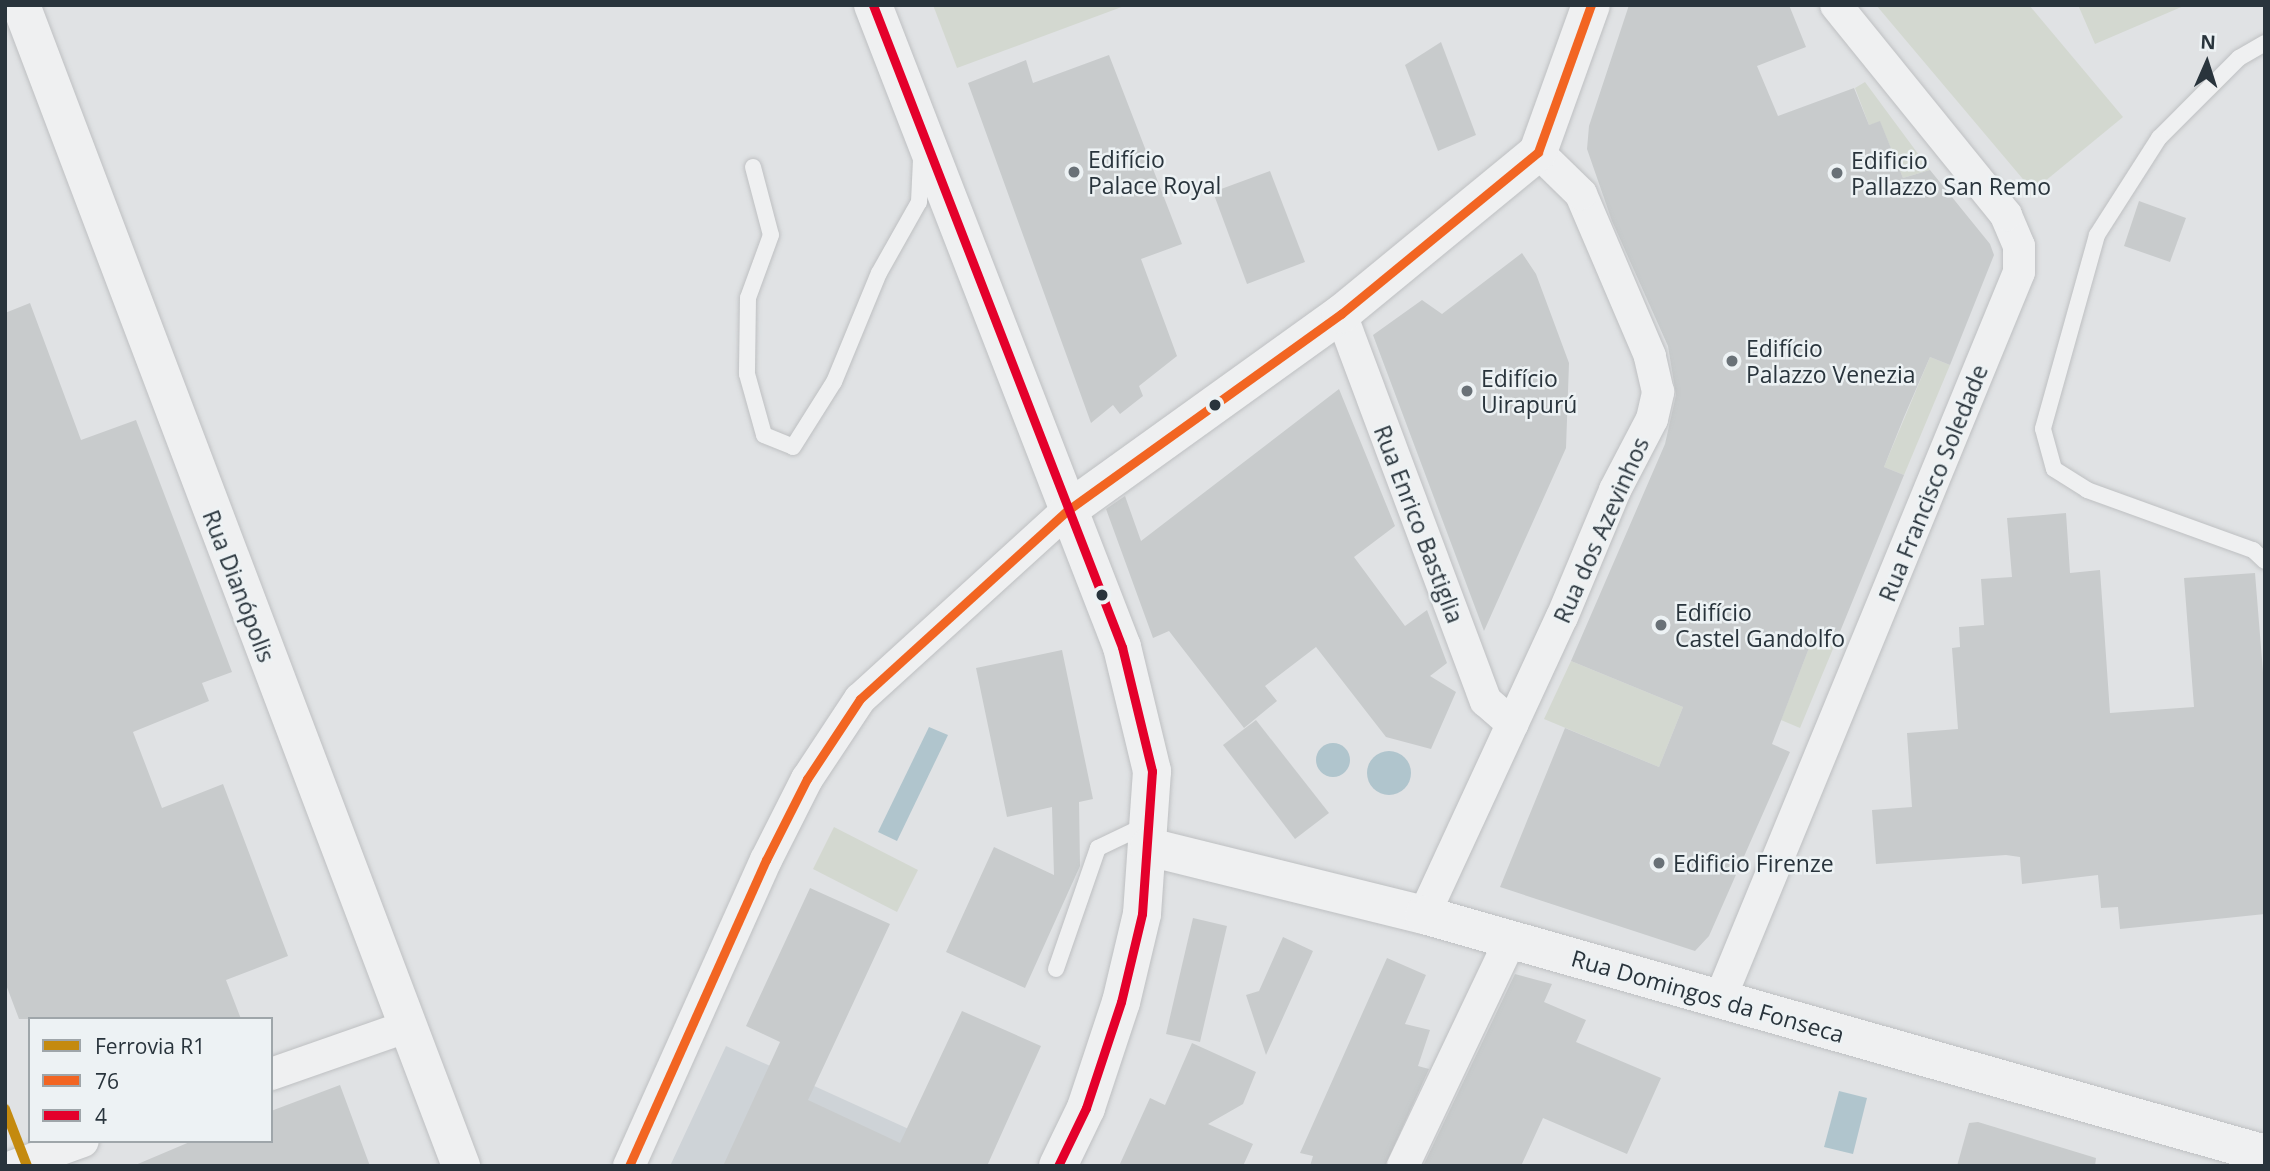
<!DOCTYPE html>
<html>
<head>
<meta charset="utf-8">
<style>
  body { margin:0 }
  #map { position:relative; width:2270px; height:1171px; overflow:hidden; background:#e0e2e4; font-family:"Open Sans",sans-serif }
  div>[style] { position:absolute }
  .built>* { inset:0; background:#ced3d7 }
  .green>* { inset:0; background:#d3d8d0 }
  .water>* { inset:0; background:#b0c5cd }
  .round { border-radius:50% }
  .building>* { inset:0; background:#c8cbcc }
  .roads { filter:drop-shadow(0 0 2px #bec0c2) drop-shadow(0 0 2px #bec0c2) }
  .service>* { height:16px; margin:-8px; padding:0 8px; transform-origin:8px; border-radius:8px; background:#eff0f1 }
  .minor>* { height:32px; margin:-16px; padding:0 16px; transform-origin:16px; border-radius:16px; background:#eff0f1 }
  .tertiary>* { height:38px; margin:-19px; padding:0 19px; transform-origin:19px; border-radius:19px; background:#eff0f1 }
  .bus-1>* { height:9px; margin:-4.5px; padding:0 4.5px; transform-origin:4.5px; border-radius:4.5px; background:#f26522 }
  .bus-2>* { height:9px; margin:-4.5px; padding:0 4.5px; transform-origin:4.5px; border-radius:4.5px; background:#e4002b }
  .rail-1>* { height:10px; margin:-5px; padding:0 5px; transform-origin:5px; border-radius:5px; background:#c48a0f }
  .dots>* { width:19px; height:19px; translate:-50% -50%; box-sizing:border-box; border:4px solid #edf2f4; border-radius:50% }
  span { translate:-50% -50%; white-space:nowrap; text-align:center; line-height:1.15; -webkit-text-stroke:5px #edf2f4; paint-order:stroke }
  .poi-label { font-size:23px; color:#29343c }
  .left { translate:0 -50%; text-align:left }
  .street-label { font-size:23px; color:#29343c }
  .frame { position:absolute; inset:0; border:7px solid #29343c; pointer-events:none }
  .legend { position:absolute; left:28px; top:1017px; width:245px; height:126px; box-sizing:border-box; background:#edf2f4; border:2px solid #9fa6aa; margin:0; padding:9px 12px; list-style:none; font-size:21px; color:#29343c }
  .legend li { display:flex; align-items:center; gap:14px; height:35px }
  .legend b { width:35px; border:2px solid #9fa6aa }
  .north { position:absolute; left:2172px; top:28px; width:70px; height:70px; -webkit-text-stroke:5px #edf2f4; paint-order:stroke; rotate:3deg; font-size:19px; font-weight:700; line-height:28px; text-align:center; color:#29343c }
  .north::after { content:''; display:block; margin:auto; width:24px; height:32px; background:#29343c; clip-path:polygon(50% 0,100% 100%,50% 72%,0 100%) }
</style>
</head>
<body>
<div id="map">
  <div class="built">
    <div style="clip-path:polygon(726px 1046px,968px 1156px,963px 1166px,670px 1166px)"></div>
  </div>
  <div class="green">
    <div style="clip-path:polygon(933px 5px,1127px 5px,957px 68px)"></div>
    <div style="clip-path:polygon(1876px 5px,2029px 5px,2123px 117px,2033px 191px)"></div>
    <div style="clip-path:polygon(2078px 5px,2186px 5px,2095px 44px)"></div>
    <div style="clip-path:polygon(1865px 82px,1930px 170px,1903px 178px,1880px 122px,1869px 125px,1855px 88px)"></div>
    <div style="clip-path:polygon(1930px 357px,1950px 365px,1904px 475px,1884px 467px)"></div>
    <div style="clip-path:polygon(1814px 635px,1835px 644px,1800px 728px,1781px 720px)"></div>
    <div style="clip-path:polygon(1571px 661px,1683px 707px,1659px 767px,1544px 719px)"></div>
    <div style="clip-path:polygon(834px 827px,918px 870px,897px 912px,813px 869px)"></div>
  </div>
  <div class="water">
    <div style="clip-path:polygon(929px 727px,948px 735px,897px 841px,878px 832px)"></div>
    <div class="round" style="left:1316px;top:743px;width:34px;height:34px"></div>
    <div class="round" style="left:1367px;top:751px;width:44px;height:44px"></div>
    <div style="clip-path:polygon(1839px 1091px,1867px 1098px,1853px 1154px,1824px 1147px)"></div>
  </div>
  <div class="building">
    <div style="clip-path:polygon(1629px 5px,1789px 5px,1806px 47px,1757px 66px,1778px 116px,1854px 88px,1869px 125px,1880px 121px,1903px 178px,1930px 170px,1990px 244px,1994px 255px,1950px 365px,1930px 357px,1904px 417px,1884px 467px,1904px 475px,1835px 644px,1814px 635px,1772px 744px,1790px 752px,1709px 936px,1695px 951px,1500px 887px,1565px 728px,1659px 767px,1683px 707px,1571px 661px,1665px 444px,1676px 395px,1668px 346px,1612px 221px,1587px 149px,1589px 126px)"></div>
    <div style="clip-path:polygon(1441px 42px,1476px 135px,1438px 151px,1405px 65px)"></div>
    <div style="clip-path:polygon(1109px 55px,1182px 244px,1141px 259px,1177px 356px,1139px 386px,1143px 396px,1120px 414px,1113px 405px,1091px 423px,968px 83px,1026px 60px,1033px 83px)"></div>
    <div style="clip-path:polygon(1270px 171px,1305px 262px,1247px 284px,1213px 192px)"></div>
    <div style="clip-path:polygon(2139px 201px,2186px 218px,2170px 262px,2124px 246px)"></div>
    <div style="clip-path:polygon(1522px 253px,1536px 274px,1569px 363px,1566px 448px,1484px 631px,1373px 335px,1422px 300px,1442px 314px)"></div>
    <div style="clip-path:polygon(30px 303px,81px 440px,136px 420px,232px 672px,202px 683px,209px 701px,133px 732px,162px 808px,223px 784px,288px 956px,226px 980px,241px 1019px,19px 1019px,5px 982px,5px 313px)"></div>
    <div style="clip-path:polygon(1339px 389px,1395px 526px,1354px 557px,1405px 626px,1427px 610px,1447px 663px,1430px 676px,1456px 692px,1431px 749px,1386px 737px,1316px 647px,1265px 686px,1277px 701px,1244px 728px,1169px 631px,1153px 638px,1106px 509px,1125px 496px,1141px 541px)"></div>
    <div style="clip-path:polygon(2066px 513px,2070px 573px,2100px 570px,2110px 713px,2194px 707px,2184px 578px,2255px 573px,2265px 697px,2265px 914px,2120px 929px,2118px 907px,2101px 908px,2098px 875px,2022px 884px,2020px 857px,2006px 855px,1876px 864px,1872px 810px,1912px 807px,1907px 733px,1958px 729px,1952px 648px,1960px 647px,1959px 627px,1984px 625px,1981px 579px,2012px 577px,2007px 518px)"></div>
    <div style="clip-path:polygon(1062px 650px,1093px 799px,1079px 802px,1080px 866px,1025px 988px,946px 952px,994px 847px,1054px 875px,1052px 807px,1007px 817px,976px 668px)"></div>
    <div style="clip-path:polygon(1256px 720px,1329px 813px,1295px 839px,1223px 745px)"></div>
    <div style="clip-path:polygon(810px 888px,890px 924px,808px 1100px,900px 1143px,962px 1011px,1041px 1046px,987px 1166px,723px 1166px,780px 1042px,746px 1026px)"></div>
    <div style="clip-path:polygon(1193px 918px,1227px 926px,1200px 1042px,1166px 1034px)"></div>
    <div style="clip-path:polygon(1283px 937px,1313px 951px,1266px 1055px,1246px 995px,1259px 991px)"></div>
    <div style="clip-path:polygon(1387px 958px,1426px 975px,1405px 1024px,1430px 1030px,1418px 1066px,1429px 1069px,1385px 1166px,1310px 1166px,1313px 1156px,1300px 1153px)"></div>
    <div style="clip-path:polygon(1515px 974px,1552px 984px,1544px 1002px,1586px 1020px,1576px 1042px,1661px 1078px,1627px 1154px,1543px 1118px,1521px 1166px,1423px 1166px)"></div>
    <div style="clip-path:polygon(1192px 1043px,1256px 1072px,1243px 1104px,1208px 1124px,1253px 1144px,1243px 1166px,1119px 1166px,1150px 1098px,1165px 1105px)"></div>
    <div style="clip-path:polygon(340px 1085px,370px 1166px,133px 1166px,192px 1141px,271px 1141px,271px 1111px)"></div>
    <div style="clip-path:polygon(1978px 1122px,2096px 1158px,2095px 1166px,1957px 1166px,1969px 1123px)"></div>
  </div>
  <div class="roads">
    <div class="service">
      <div style="left:2265px;top:43px;width:30px;rotate:150deg"></div>
      <div style="left:2239px;top:58px;width:113px;rotate:135deg"></div>
      <div style="left:2159px;top:138px;width:115px;rotate:122.6deg"></div>
      <div style="left:2097px;top:235px;width:201px;rotate:105.6deg"></div>
      <div style="left:2043px;top:429px;width:41px;rotate:74.6deg"></div>
      <div style="left:2054px;top:469px;width:39px;rotate:32deg"></div>
      <div style="left:2087px;top:490px;width:177px;rotate:19.9deg"></div>
      <div style="left:2253px;top:550px;width:16px;rotate:43deg"></div>
      <div style="left:753px;top:167px;width:70px;rotate:75.2deg"></div>
      <div style="left:771px;top:235px;width:67px;rotate:110.1deg"></div>
      <div style="left:748px;top:298px;width:76px;rotate:90.8deg"></div>
      <div style="left:747px;top:374px;width:63px;rotate:74.4deg"></div>
      <div style="left:764px;top:435px;width:31px;rotate:22deg"></div>
      <div style="left:793px;top:447px;width:77px;rotate:-57.8deg"></div>
      <div style="left:834px;top:382px;width:118px;rotate:-67.6deg"></div>
      <div style="left:879px;top:273px;width:81px;rotate:-60.6deg"></div>
      <div style="left:919px;top:202px;width:42px;rotate:-87.3deg"></div>
      <div style="left:1056px;top:969px;width:128px;rotate:-70.9deg"></div>
      <div style="left:1098px;top:848px;width:55px;rotate:-25.6deg"></div>
    </div>
    <div class="minor">
      <div style="left:1341px;top:314px;width:413px;rotate:69.5deg"></div>
      <div style="left:1486px;top:701px;width:35px;rotate:41deg"></div>
      <div style="left:1424px;top:915px;width:328px;rotate:-65.2deg"></div>
      <div style="left:1562px;top:617px;width:138px;rotate:-67.3deg"></div>
      <div style="left:1615px;top:490px;width:80px;rotate:-62.5deg"></div>
      <div style="left:1652px;top:419px;width:28px;rotate:-77deg"></div>
      <div style="left:1658px;top:392px;width:37px;rotate:-103deg"></div>
      <div style="left:1650px;top:356px;width:176px;rotate:-113.1deg"></div>
      <div style="left:1581px;top:194px;width:60px;rotate:-135.7deg"></div>
      <div style="left:1720px;top:999px;width:786px;rotate:-67.64deg"></div>
      <div style="left:2019px;top:272px;width:26px;rotate:-90deg"></div>
      <div style="left:2019px;top:246px;width:34px;rotate:-113deg"></div>
      <div style="left:2006px;top:215px;width:270px;rotate:-129deg"></div>
      <div style="left:271px;top:1074px;width:142px;rotate:-19.3deg"></div>
      <div style="left:14px;top:1166px;width:73px;rotate:-19.9deg"></div>
      <div style="left:629px;top:1166px;width:335px;rotate:-65.9deg"></div>
      <div style="left:766px;top:860px;width:91px;rotate:-63.2deg"></div>
      <div style="left:807px;top:779px;width:96px;rotate:-56.5deg"></div>
      <div style="left:860px;top:699px;width:281px;rotate:-42.3deg"></div>
      <div style="left:1403px;top:1166px;width:251px;rotate:-64.6deg"></div>
    </div>
    <div class="tertiary">
      <div style="left:21px;top:5px;width:1242px;rotate:69.24deg"></div>
      <div style="left:873px;top:5px;width:689px;rotate:68.8deg"></div>
      <div style="left:1122px;top:647px;width:128px;rotate:76.4deg"></div>
      <div style="left:1152px;top:771px;width:143px;rotate:94deg"></div>
      <div style="left:1142px;top:914px;width:90px;rotate:103.4deg"></div>
      <div style="left:1121px;top:1002px;width:112px;rotate:108.3deg"></div>
      <div style="left:1086px;top:1108px;width:64px;rotate:115.8deg"></div>
      <div style="left:1068px;top:510px;width:336px;rotate:-35.7deg"></div>
      <div style="left:1341px;top:314px;width:255px;rotate:-39.4deg"></div>
      <div style="left:1538px;top:152px;width:156px;rotate:-70.2deg"></div>
      <div style="left:1149px;top:847px;width:283px;rotate:13.9deg"></div>
      <div style="left:1424px;top:915px;width:874px;rotate:15.86deg"></div>
    </div>
  </div>
  <div class="bus-1">
    <div style="left:629px;top:1166px;width:335px;rotate:-65.9deg"></div>
    <div style="left:766px;top:860px;width:91px;rotate:-63.2deg"></div>
    <div style="left:807px;top:779px;width:96px;rotate:-56.5deg"></div>
    <div style="left:860px;top:699px;width:281px;rotate:-42.3deg"></div>
    <div style="left:1068px;top:510px;width:336px;rotate:-35.7deg"></div>
    <div style="left:1341px;top:314px;width:255px;rotate:-39.4deg"></div>
    <div style="left:1538px;top:152px;width:156px;rotate:-70.2deg"></div>
  </div>
  <div class="bus-2">
    <div style="left:873px;top:5px;width:689px;rotate:68.8deg"></div>
    <div style="left:1122px;top:647px;width:128px;rotate:76.4deg"></div>
    <div style="left:1152px;top:771px;width:143px;rotate:94deg"></div>
    <div style="left:1142px;top:914px;width:90px;rotate:103.4deg"></div>
    <div style="left:1121px;top:1002px;width:112px;rotate:108.3deg"></div>
    <div style="left:1086px;top:1108px;width:64px;rotate:115.8deg"></div>
  </div>
  <div class="rail-1">
    <div style="left:5px;top:1109px;width:61px;rotate:68.9deg"></div>
  </div>
  <div class="dots">
    <div style="left:1074px;top:172px;background:#697177"></div>
    <div style="left:1837px;top:173px;background:#697177"></div>
    <div style="left:1732px;top:361px;background:#697177"></div>
    <div style="left:1467px;top:391px;background:#697177"></div>
    <div style="left:1215px;top:405px;background:#29343c"></div>
    <div style="left:1102px;top:595px;background:#29343c"></div>
    <div style="left:1661px;top:625px;background:#697177"></div>
    <div style="left:1659px;top:863px;background:#697177"></div>
  </div>
  <div class="poi-label">
    <span class="left" style="left:1088px;top:172px">Edifício<br>Palace Royal</span>
    <span class="left" style="left:1851px;top:173px">Edificio<br>Pallazzo San Remo</span>
    <span class="left" style="left:1746px;top:361px">Edifício<br>Palazzo Venezia</span>
    <span class="left" style="left:1481px;top:391px">Edifício<br>Uirapurú</span>
    <span class="left" style="left:1675px;top:625px">Edifício<br>Castel Gandolfo</span>
    <span class="left" style="left:1673px;top:863px">Edificio Firenze</span>
  </div>
  <div class="street-label">
    <span style="left:1933px;top:483px;rotate:-68deg">Rua Francisco Soledade</span>
    <span style="left:1419px;top:524px;rotate:69deg">Rua Enrico Bastiglia</span>
    <span style="left:1601px;top:530px;rotate:-66deg">Rua dos Azevinhos</span>
    <span style="left:239px;top:586px;rotate:69deg">Rua Dianópolis</span>
    <span style="left:1708px;top:996px;rotate:16deg">Rua Domingos da Fonseca</span>
  </div>
  <div class="frame"></div>
  <ul class="legend">
  <li><b style="height:9px;background:#c48a0f"></b>Ferrovia R1</li>
  <li><b style="height:9px;background:#f26522"></b>76</li>
  <li><b style="height:9px;background:#e4002b"></b>4</li>
  </ul>
  <div class="north">N</div>
</div>
</body>
</html>
